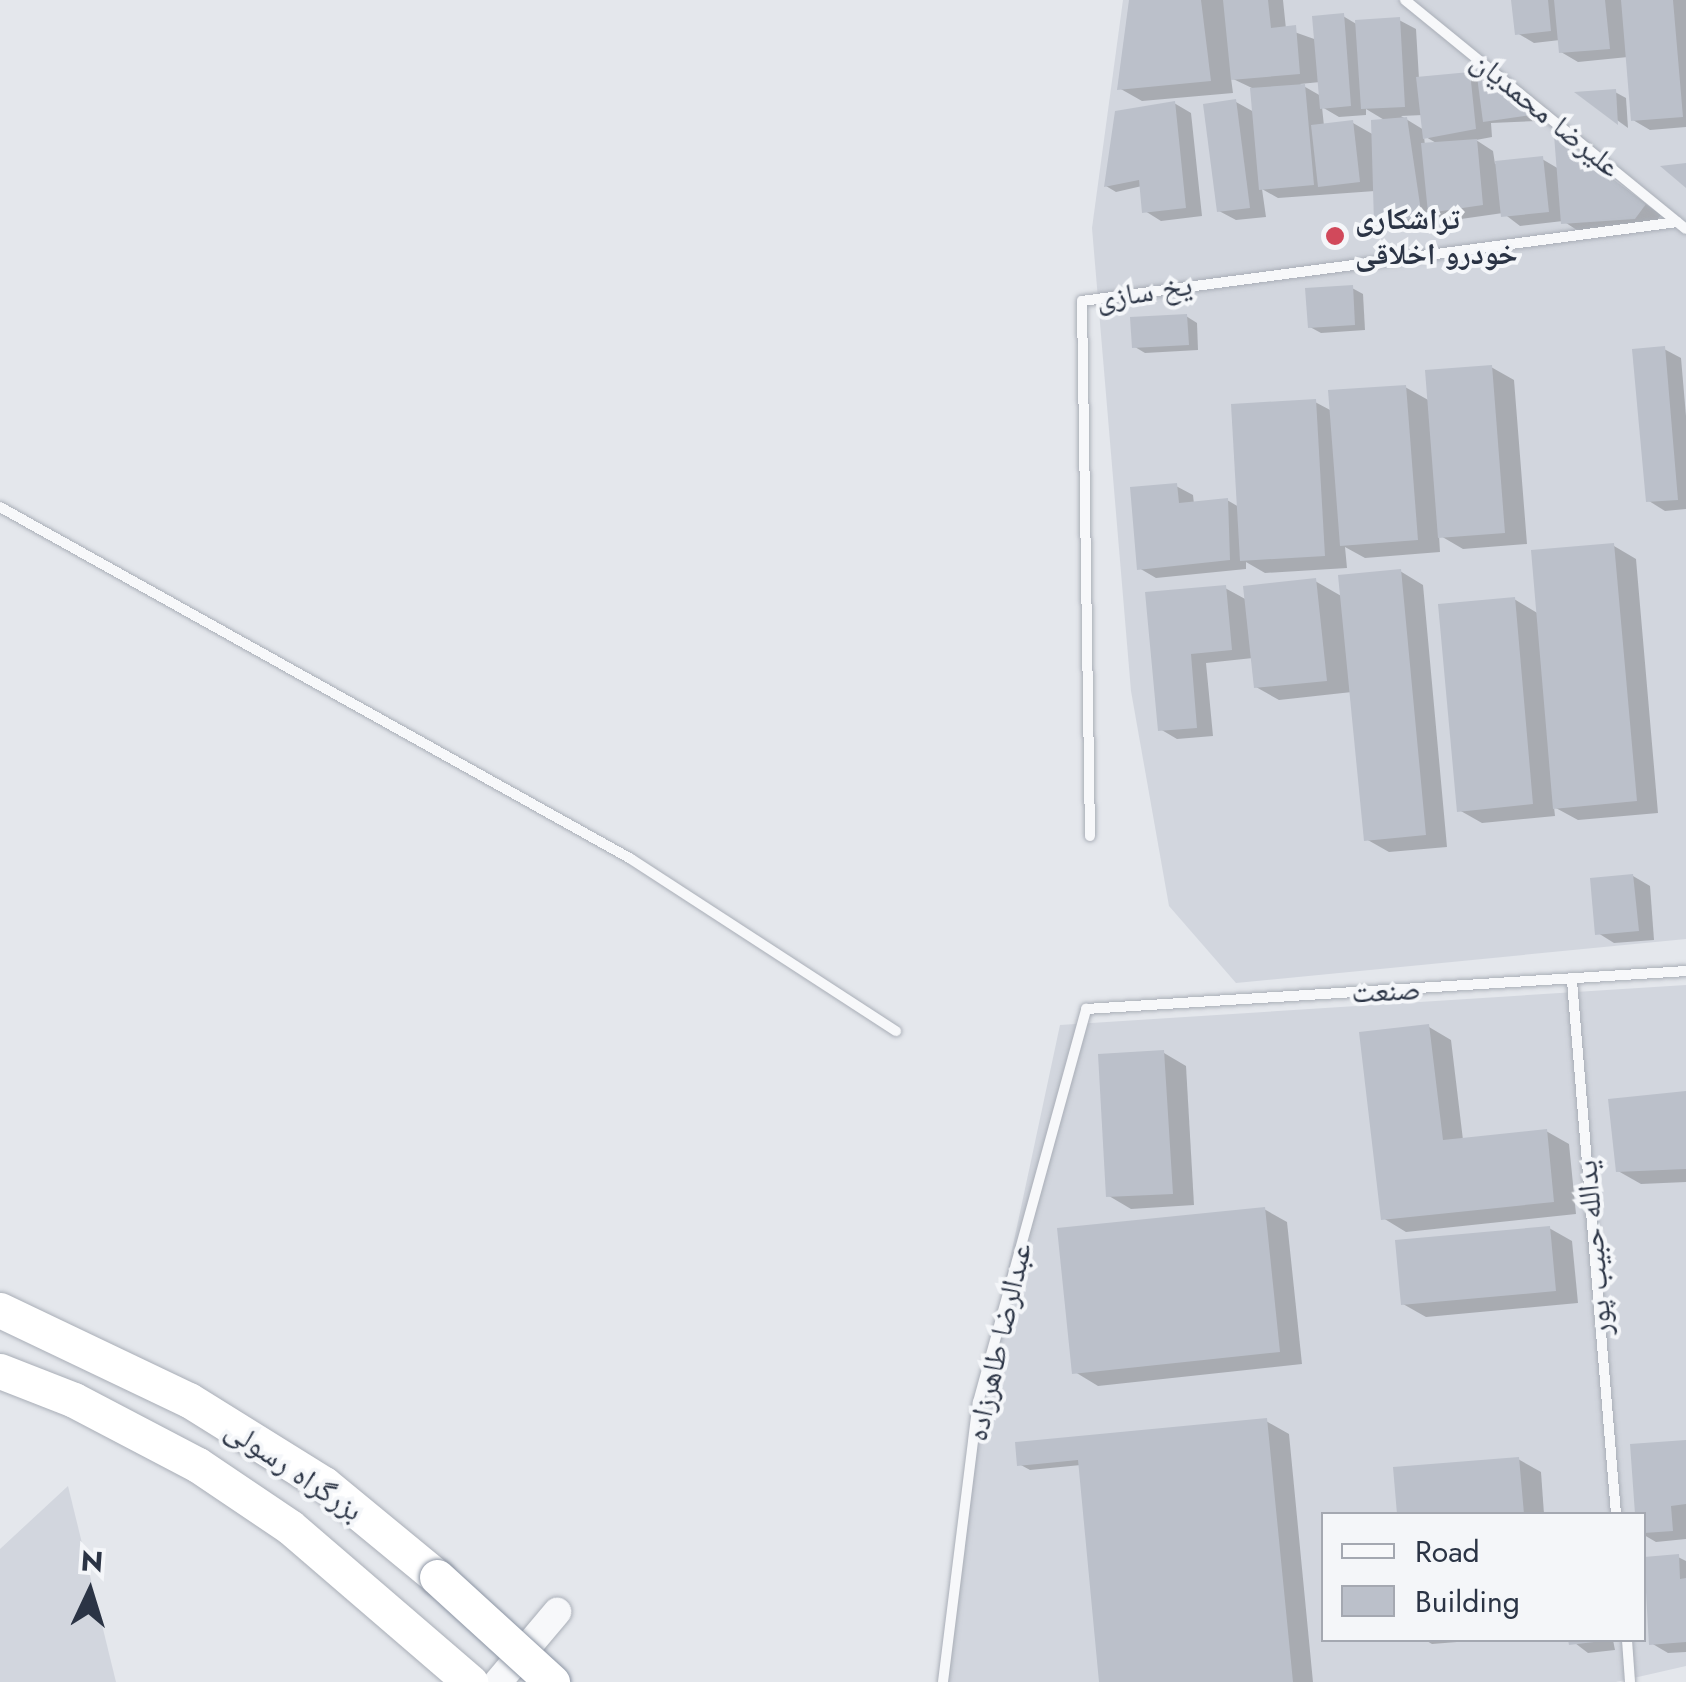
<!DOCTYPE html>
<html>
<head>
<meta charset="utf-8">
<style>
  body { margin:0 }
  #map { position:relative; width:1686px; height:1682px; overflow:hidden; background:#e4e7ec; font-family:Jost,"Noto Naskh Arabic",sans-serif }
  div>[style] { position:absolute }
  .built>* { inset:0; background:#d2d6de }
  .shadow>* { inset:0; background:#0003 }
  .building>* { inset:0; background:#bbc0ca }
  .roads { filter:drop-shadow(0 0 2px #a9aeb7) drop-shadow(0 0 2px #a9aeb7) }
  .service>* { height:10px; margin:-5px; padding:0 5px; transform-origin:5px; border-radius:5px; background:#f7f8fa }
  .tertiary>* { height:28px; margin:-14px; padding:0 14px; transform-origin:14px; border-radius:14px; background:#f7f8fa }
  .trunk>* { height:35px; margin:-17.5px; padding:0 17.5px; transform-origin:17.5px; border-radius:17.5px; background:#fff }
  .bridges { filter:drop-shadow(0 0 2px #8b94a3) drop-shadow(0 0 2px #8b94a3) }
  .trunk-bridge>* { height:35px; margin:-17.5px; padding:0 17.5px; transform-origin:17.5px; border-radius:17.5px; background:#fff }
  .dots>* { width:28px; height:28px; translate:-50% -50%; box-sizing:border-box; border:5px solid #f4f6f9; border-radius:50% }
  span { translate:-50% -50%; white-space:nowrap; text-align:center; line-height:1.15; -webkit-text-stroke:8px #f4f6f9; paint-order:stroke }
  .street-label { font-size:30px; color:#2b3445 }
  .poi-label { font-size:30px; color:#2b3445; font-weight:700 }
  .left { translate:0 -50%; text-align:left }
  .legend { position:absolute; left:1321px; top:1512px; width:325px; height:130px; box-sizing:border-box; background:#f4f6f9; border:2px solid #a4a8b1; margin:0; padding:12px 18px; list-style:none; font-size:30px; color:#2b3445 }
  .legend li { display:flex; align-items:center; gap:20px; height:50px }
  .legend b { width:50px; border:2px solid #a4a8b1 }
  .north { position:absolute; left:40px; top:1542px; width:100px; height:100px; -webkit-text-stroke:8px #f4f6f9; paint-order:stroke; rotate:4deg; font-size:28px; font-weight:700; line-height:40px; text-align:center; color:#2b3445 }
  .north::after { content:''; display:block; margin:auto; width:35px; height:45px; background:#2b3445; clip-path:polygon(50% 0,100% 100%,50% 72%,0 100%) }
</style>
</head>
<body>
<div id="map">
  <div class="built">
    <div style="clip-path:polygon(1123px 0,1686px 0,1686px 939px,1236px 983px,1169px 906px,1131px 691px,1092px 228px)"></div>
    <div style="clip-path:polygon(evenodd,1686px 985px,1686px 1666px,1616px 1682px,944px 1682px,982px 1390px,1060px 1025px,1686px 985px,1324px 1514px,1644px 1514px,1644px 1640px,1324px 1640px,1324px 1514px)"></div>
    <div style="clip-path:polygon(68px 1486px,116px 1682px,0 1682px,0 1549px)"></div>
  </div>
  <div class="shadow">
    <div style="clip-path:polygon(evenodd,1132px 0,1283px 0,1286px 29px,1317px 40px,1343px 16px,1358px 25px,1399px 20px,1416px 29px,1419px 79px,1487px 78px,1537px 121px,1491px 123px,1492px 137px,1476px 140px,1493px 151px,1495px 164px,1542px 159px,1559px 169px,1557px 139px,1661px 215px,1652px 227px,1580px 232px,1563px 221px,1520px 226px,1503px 213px,1447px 221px,1436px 215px,1438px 227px,1393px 231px,1376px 221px,1375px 191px,1278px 198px,1262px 189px,1266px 217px,1236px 220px,1219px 211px,1236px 102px,1254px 112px,1252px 88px,1231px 78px,1233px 93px,1142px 101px,1119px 88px,1132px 0,1320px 82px,1321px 96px,1300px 84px,1320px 82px,1132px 0,1322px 107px,1339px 117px,1366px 115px,1366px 109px,1386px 121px,1374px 135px,1353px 123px,1324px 126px,1322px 107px,1132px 0,1423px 115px,1424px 130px,1401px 116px,1423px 115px,1132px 0,1424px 136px,1438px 144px,1425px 146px,1424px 136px)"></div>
    <div style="clip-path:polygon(1514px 0,1686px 0,1686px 127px,1650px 130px,1633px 120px,1628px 57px,1578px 62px,1561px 52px,1560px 40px,1534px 43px,1517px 33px)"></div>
    <div style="clip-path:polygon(1615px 92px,1626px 98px,1628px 128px,1581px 94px)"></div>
    <div style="clip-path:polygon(1174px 103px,1191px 113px,1202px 216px,1161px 221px,1145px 211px,1142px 186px,1116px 192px,1106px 186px,1117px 113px)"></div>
    <div style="clip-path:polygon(1352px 288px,1363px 294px,1365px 330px,1321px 333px,1310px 327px)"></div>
    <div style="clip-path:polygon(1186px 316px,1197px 323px,1198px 350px,1145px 353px,1135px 347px)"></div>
    <div style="clip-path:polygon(1664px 349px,1681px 358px,1686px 416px,1686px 509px,1665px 511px,1649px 501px)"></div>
    <div style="clip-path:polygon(1491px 367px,1514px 380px,1527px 544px,1463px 549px,1439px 535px,1440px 552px,1365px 558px,1345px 547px,1347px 568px,1265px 573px,1246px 562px,1246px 569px,1156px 578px,1139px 568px,1176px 486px,1193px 495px,1194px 504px,1227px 500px,1239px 507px,1315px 402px,1332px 411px,1405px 387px,1430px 401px)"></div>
    <div style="clip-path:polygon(1614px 546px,1636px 559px,1658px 813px,1578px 820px,1554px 807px,1555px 816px,1482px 823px,1459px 810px,1514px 599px,1539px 614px)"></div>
    <div style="clip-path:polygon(1400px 571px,1423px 585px,1447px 847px,1389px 852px,1366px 839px,1352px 692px,1279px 700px,1256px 687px,1253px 658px,1206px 663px,1213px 736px,1177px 739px,1160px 729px,1148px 594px,1225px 588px,1247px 600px,1315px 581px,1343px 597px)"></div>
    <div style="clip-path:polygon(1633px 876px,1650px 886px,1654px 940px,1614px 943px,1598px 933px)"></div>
    <div style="clip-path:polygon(1429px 1027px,1451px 1040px,1463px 1140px,1546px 1131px,1569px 1144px,1576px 1214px,1406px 1232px,1383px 1218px)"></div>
    <div style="clip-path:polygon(1164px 1053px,1186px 1066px,1194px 1205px,1131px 1209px,1109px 1196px)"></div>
    <div style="clip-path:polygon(1686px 1095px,1686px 1182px,1641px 1184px,1618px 1171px)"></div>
    <div style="clip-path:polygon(1264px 1209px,1287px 1222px,1302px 1364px,1098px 1386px,1075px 1372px)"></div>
    <div style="clip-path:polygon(1549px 1228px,1572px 1241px,1578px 1303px,1426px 1317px,1403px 1304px)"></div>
    <div style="clip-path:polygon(1266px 1421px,1289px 1434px,1313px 1682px,1101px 1682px,1081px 1465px,1030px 1470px,1019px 1464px)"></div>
    <div style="clip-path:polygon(1686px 1443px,1686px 1539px,1656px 1542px,1644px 1535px,1644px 1514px,1638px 1514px,1633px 1447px)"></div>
    <div style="clip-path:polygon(1518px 1459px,1541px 1472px,1544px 1514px,1400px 1514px,1396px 1470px)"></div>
    <div style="clip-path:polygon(1678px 1557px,1686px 1561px,1686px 1652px,1668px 1653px,1651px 1643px)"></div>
    <div style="clip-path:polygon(1425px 1640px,1482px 1640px,1432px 1644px)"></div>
    <div style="clip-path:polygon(1571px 1640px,1613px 1640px,1615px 1650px,1588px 1653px)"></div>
  </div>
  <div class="building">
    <div style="clip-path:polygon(1129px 0,1201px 0,1211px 81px,1117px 90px)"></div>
    <div style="clip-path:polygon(1223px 0,1268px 0,1271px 28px,1296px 25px,1300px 74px,1231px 80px)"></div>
    <div style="clip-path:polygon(1511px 0,1548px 0,1551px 31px,1515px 35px)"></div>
    <div style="clip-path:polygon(1554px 0,1605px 0,1610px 49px,1559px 53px)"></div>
    <div style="clip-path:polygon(1621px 0,1673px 0,1683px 117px,1631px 121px)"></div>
    <div style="clip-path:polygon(1344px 13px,1351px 106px,1320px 109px,1312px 16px)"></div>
    <div style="clip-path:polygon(1400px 17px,1405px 107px,1361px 109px,1355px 20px)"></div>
    <div style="clip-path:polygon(1476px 69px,1531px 115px,1483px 122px)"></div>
    <div style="clip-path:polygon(1470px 72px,1476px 129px,1423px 139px,1416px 77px)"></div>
    <div style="clip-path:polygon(1305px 84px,1314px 185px,1259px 190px,1250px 88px)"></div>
    <div style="clip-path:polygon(1616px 89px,1618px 125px,1574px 92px)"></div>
    <div style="clip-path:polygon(1236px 99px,1250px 208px,1217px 212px,1203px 104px)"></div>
    <div style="clip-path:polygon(1175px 101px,1186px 208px,1142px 213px,1139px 180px,1104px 187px,1115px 111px)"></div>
    <div style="clip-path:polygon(1407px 117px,1422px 218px,1374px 223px,1371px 120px)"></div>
    <div style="clip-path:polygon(1353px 120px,1360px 182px,1318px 187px,1311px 125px)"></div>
    <div style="clip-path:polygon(1554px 135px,1646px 204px,1635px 219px,1561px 224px)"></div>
    <div style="clip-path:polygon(1477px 139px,1483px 205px,1428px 213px,1421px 143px)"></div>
    <div style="clip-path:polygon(1543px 156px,1549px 212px,1501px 217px,1495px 161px)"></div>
    <div style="clip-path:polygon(1686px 163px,1686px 188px,1660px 166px)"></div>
    <div style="clip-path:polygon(1353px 285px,1355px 325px,1308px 328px,1305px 288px)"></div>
    <div style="clip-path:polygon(1187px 314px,1189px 345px,1132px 348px,1130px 317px)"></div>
    <div style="clip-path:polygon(1665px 346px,1678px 500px,1646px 502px,1632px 349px)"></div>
    <div style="clip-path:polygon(1492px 365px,1505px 533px,1438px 538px,1425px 370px)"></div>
    <div style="clip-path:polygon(1406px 385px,1418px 540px,1340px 546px,1328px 390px)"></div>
    <div style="clip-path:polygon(1316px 399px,1325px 556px,1240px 561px,1231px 404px)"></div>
    <div style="clip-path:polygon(1177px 483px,1179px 503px,1228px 498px,1230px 560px,1137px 570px,1130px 487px)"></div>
    <div style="clip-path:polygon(1614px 543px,1637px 801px,1553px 809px,1531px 550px)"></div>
    <div style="clip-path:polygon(1401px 569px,1426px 835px,1364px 841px,1338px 575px)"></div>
    <div style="clip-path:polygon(1316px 578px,1327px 681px,1254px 688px,1243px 586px)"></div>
    <div style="clip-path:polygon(1226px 585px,1232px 650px,1191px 654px,1197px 728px,1158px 731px,1145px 592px)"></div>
    <div style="clip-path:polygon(1515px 597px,1533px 804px,1457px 812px,1438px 604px)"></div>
    <div style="clip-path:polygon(1633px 874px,1639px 931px,1595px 935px,1590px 878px)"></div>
    <div style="clip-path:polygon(1429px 1024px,1443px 1140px,1547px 1129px,1554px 1202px,1381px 1220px,1359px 1032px)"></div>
    <div style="clip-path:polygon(1164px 1050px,1173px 1194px,1106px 1197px,1098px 1054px)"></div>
    <div style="clip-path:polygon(1686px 1091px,1686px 1169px,1616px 1172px,1608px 1099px)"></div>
    <div style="clip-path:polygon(1265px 1207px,1280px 1352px,1072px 1374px,1057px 1228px)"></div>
    <div style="clip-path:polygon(1550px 1226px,1556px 1291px,1401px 1305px,1395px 1240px)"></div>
    <div style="clip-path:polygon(1267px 1418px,1293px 1682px,1099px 1682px,1078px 1460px,1017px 1466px,1015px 1442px)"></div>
    <div style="clip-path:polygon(1686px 1440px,1686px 1504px,1671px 1506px,1673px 1531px,1644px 1533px,1644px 1514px,1635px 1514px,1630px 1444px)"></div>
    <div style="clip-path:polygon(1519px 1457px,1524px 1514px,1397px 1514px,1393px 1467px)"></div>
    <div style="clip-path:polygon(1679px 1554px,1680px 1579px,1686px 1578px,1686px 1642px,1649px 1645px,1644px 1557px)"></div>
    <div style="clip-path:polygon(1568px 1640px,1594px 1640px,1594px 1642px,1569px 1645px)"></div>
  </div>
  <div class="roads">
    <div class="service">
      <div style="left:1405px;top:0;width:362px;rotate:39.2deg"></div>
      <div style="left:0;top:507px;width:723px;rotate:29.15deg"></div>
      <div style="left:631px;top:859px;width:316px;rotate:33deg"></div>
      <div style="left:1090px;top:836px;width:535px;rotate:-90.86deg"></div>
      <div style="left:1082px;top:301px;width:600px;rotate:-7.56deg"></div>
      <div style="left:1572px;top:981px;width:535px;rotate:85.28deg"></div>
      <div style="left:1627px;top:1640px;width:42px;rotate:85.9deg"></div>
      <div style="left:943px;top:1682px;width:282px;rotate:-82.9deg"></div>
      <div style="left:978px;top:1402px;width:408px;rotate:-74.6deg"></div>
      <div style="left:1086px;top:1009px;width:601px;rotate:-3.62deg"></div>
    </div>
    <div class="tertiary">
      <div style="left:498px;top:1682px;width:92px;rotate:-49.9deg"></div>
    </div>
    <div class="trunk">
      <div style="left:0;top:1310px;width:209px;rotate:25.5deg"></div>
      <div style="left:189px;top:1400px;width:159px;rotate:31.9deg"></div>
      <div style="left:324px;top:1484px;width:146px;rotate:39.5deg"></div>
      <div style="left:0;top:1371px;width:79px;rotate:21.4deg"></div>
      <div style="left:74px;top:1400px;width:140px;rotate:27.7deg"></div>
      <div style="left:198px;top:1465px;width:111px;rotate:34deg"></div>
      <div style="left:290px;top:1527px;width:238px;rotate:40.7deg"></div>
    </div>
  </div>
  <div class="bridges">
    <div class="trunk-bridge">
      <div style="left:437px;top:1577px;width:156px;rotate:42.4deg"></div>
    </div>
  </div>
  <div class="dots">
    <div style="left:1335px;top:236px;background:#d1495b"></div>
  </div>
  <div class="street-label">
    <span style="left:1546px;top:114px;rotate:39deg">علیرضا محمدیان</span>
    <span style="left:1144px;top:292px;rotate:-9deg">یخ سازی</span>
    <span style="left:1386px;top:991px;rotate:-3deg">صنعت</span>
    <span style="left:1594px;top:1248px;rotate:-95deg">یدالله حبیب پور</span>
    <span style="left:999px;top:1342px;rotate:-77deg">عبدالرضا طاهرزاده</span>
    <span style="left:294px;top:1470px;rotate:34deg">بزرگراه رسولی</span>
  </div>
  <div class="poi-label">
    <span class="left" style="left:1355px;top:236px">تراشکاری<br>خودرو اخلاقی</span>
  </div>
  <ul class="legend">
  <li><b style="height:12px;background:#f7f8fa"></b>Road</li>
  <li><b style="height:28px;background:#bbc0ca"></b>Building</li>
  </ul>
  <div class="north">N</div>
</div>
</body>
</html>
